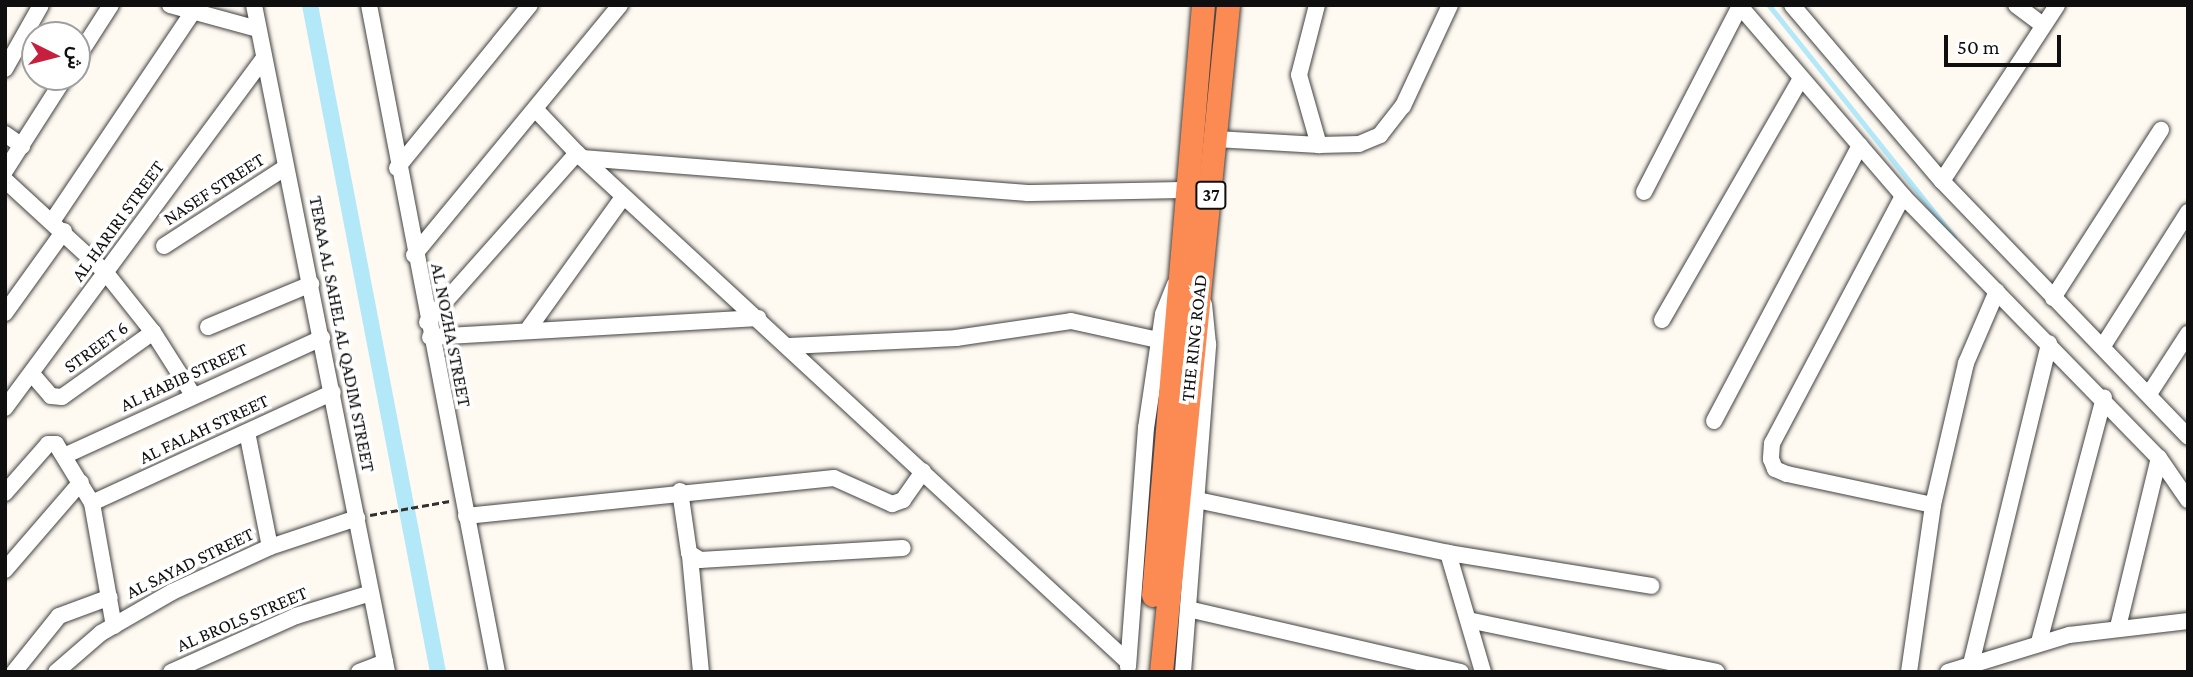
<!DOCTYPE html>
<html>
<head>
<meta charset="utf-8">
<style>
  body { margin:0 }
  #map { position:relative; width:2193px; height:677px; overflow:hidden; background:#fffaf1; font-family:"Crimson Pro",Vazirmatn,serif }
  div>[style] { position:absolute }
  .stream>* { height:4.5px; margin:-2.25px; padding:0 2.25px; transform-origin:2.25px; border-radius:2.25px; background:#b3e8f9 }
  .canal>* { height:16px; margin:-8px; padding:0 8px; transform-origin:8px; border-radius:8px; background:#b3e8f9 }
  .path>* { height:2.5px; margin-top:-1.25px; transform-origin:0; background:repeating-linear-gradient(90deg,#313131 0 7px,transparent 0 10.5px) }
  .roads { filter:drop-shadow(0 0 2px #424242) drop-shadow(0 0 2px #424242) }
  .minor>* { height:16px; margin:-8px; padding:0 8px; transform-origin:8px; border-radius:8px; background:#fff }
  .highway>* { height:23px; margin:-11.5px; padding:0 11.5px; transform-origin:11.5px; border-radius:11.5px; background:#fb8a53 }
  span { translate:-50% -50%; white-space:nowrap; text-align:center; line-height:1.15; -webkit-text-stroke:7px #fff; paint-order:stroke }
  .shield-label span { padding:2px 5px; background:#fff; border:2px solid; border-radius:5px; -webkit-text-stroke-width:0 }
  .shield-label { font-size:18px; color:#0f0f0f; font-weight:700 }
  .street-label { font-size:19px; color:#0f0f0f }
  .frame { position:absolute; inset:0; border:7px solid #0f0f0f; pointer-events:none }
  .north { position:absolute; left:21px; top:21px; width:70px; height:70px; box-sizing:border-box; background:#fff; border:2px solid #9f9f9f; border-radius:50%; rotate:96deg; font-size:19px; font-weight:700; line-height:28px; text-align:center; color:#0f0f0f }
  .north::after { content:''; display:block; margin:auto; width:24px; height:32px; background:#c71f3d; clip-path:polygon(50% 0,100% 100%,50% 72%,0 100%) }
  .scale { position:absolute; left:1944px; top:35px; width:117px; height:32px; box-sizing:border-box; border:4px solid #0f0f0f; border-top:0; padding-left:9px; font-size:21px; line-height:24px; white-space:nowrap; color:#0f0f0f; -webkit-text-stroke:5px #fff; paint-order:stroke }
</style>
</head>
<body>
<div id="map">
  <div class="stream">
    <div style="left:1769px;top:5px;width:297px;rotate:51.4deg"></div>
  </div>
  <div class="canal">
    <div style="left:310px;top:5px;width:679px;rotate:79.14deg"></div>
  </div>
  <div class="path">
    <div style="left:370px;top:515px;width:81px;rotate:-9.9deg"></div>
  </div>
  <div class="roads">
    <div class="minor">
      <div style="left:170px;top:5px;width:91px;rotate:15.3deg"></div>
      <div style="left:254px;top:5px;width:680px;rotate:78.72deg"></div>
      <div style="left:369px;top:5px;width:679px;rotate:79.14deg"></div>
      <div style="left:1317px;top:5px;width:72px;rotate:104.4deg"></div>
      <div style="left:1299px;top:75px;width:73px;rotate:74.1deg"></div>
      <div style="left:1739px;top:5px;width:252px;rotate:49.3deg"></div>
      <div style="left:1903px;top:196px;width:366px;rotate:45.7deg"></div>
      <div style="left:2159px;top:458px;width:51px;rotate:55.4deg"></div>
      <div style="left:1792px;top:5px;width:231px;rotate:49.6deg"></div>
      <div style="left:1942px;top:181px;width:355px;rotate:46.1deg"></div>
      <div style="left:2016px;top:5px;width:34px;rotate:37deg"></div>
      <div style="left:77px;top:58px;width:63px;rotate:-57.3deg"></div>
      <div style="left:5px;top:69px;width:73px;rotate:-60.6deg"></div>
      <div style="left:5px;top:134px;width:21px;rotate:35deg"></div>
      <div style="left:1216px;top:139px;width:103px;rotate:3.3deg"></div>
      <div style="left:1319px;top:145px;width:40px;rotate:-1.4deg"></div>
      <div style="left:1359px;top:144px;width:23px;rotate:-23deg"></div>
      <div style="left:1380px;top:135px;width:37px;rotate:-52deg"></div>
      <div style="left:1403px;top:106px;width:111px;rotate:-65deg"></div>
      <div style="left:577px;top:153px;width:750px;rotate:42.73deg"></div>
      <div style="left:582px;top:158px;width:447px;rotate:4.5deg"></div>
      <div style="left:1028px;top:193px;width:158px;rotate:-1.1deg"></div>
      <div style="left:397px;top:168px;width:210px;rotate:-50.8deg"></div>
      <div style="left:5px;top:171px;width:112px;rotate:-57.4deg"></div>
      <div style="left:5px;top:180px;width:137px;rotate:42.6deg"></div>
      <div style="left:106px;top:273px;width:75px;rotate:51.5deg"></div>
      <div style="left:153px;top:332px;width:75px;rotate:57.6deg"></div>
      <div style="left:1942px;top:181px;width:210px;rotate:-56.8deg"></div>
      <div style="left:1644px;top:192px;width:209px;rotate:-62.7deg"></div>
      <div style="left:1903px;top:196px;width:280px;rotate:117.9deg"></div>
      <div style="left:1772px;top:443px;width:16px;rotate:94deg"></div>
      <div style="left:1771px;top:459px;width:11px;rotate:68deg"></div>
      <div style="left:1775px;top:469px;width:13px;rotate:23deg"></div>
      <div style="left:1787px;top:474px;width:149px;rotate:12deg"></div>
      <div style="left:53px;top:220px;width:251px;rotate:-56.1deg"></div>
      <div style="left:164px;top:246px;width:145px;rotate:-32.9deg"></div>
      <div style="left:414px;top:255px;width:324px;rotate:-50.5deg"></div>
      <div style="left:2053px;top:298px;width:200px;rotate:-57.3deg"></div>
      <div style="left:5px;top:313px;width:101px;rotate:-54.3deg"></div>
      <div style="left:1662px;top:320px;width:279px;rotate:-60.1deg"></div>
      <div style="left:427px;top:322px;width:226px;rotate:-48.4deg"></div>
      <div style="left:577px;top:153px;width:59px;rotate:-133.6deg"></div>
      <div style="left:208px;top:327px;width:112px;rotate:-22.7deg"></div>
      <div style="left:529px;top:328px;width:161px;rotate:-54.3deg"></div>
      <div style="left:430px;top:337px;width:329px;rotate:-3.3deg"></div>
      <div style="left:789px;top:346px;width:167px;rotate:-2.7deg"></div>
      <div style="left:956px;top:338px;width:116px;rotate:-8.4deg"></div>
      <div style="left:1071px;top:321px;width:98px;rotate:12.3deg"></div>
      <div style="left:2103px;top:346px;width:159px;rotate:-57.6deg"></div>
      <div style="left:32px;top:374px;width:29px;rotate:49deg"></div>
      <div style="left:51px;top:396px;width:11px;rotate:5deg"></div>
      <div style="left:62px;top:397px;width:112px;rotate:-35.5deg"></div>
      <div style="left:2149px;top:394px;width:72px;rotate:-57deg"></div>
      <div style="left:5px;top:408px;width:435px;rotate:-53.5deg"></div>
      <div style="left:1714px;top:421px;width:312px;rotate:-62.1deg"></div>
      <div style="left:247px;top:432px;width:117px;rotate:78.7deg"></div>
      <div style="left:64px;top:456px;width:284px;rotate:-24.6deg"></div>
      <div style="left:680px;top:491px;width:63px;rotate:81.7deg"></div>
      <div style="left:689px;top:553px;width:13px;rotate:32deg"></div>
      <div style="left:700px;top:560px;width:203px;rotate:-3.4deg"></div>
      <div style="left:5px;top:493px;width:65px;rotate:-48.7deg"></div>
      <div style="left:48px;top:444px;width:8px"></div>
      <div style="left:56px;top:444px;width:69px;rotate:58.6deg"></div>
      <div style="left:92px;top:503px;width:125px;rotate:79.9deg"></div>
      <div style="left:1197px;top:500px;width:257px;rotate:11.9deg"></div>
      <div style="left:1448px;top:553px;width:206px;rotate:9.2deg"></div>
      <div style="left:92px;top:503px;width:265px;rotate:-24.7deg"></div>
      <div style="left:466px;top:516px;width:370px;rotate:-5.9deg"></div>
      <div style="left:834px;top:478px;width:64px;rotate:24.1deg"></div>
      <div style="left:892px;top:504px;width:12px;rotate:-20deg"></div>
      <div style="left:903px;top:500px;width:35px;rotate:-55deg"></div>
      <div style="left:1448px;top:553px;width:124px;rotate:73.6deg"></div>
      <div style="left:690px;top:556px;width:117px;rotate:84.6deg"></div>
      <div style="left:5px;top:570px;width:116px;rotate:-49.2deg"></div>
      <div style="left:1188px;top:609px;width:280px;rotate:13deg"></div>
      <div style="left:1468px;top:620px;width:254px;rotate:11.8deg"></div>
      <div style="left:2118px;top:627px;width:174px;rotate:-76.4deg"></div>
      <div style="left:2039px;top:642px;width:253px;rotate:-75.1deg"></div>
      <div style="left:1971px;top:664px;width:330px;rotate:-76.3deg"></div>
      <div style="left:1128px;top:667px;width:240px;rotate:-85.7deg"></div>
      <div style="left:1146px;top:428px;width:115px;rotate:-81.5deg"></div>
      <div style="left:1163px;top:314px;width:32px;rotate:-68deg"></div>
      <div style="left:14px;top:672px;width:72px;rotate:-51.2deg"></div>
      <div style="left:59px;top:616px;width:54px;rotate:-20.4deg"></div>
      <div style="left:56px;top:672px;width:60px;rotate:-40.9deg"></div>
      <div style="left:101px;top:633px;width:82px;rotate:-30deg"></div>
      <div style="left:172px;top:592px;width:108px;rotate:-24.7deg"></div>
      <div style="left:270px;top:547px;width:92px;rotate:-18.4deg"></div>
      <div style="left:171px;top:672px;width:137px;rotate:-24.1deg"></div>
      <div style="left:296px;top:616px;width:78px;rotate:-17deg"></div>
      <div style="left:359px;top:672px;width:28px;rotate:-21deg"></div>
      <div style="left:1183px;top:672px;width:329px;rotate:-85.6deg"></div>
      <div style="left:1208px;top:344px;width:40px;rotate:-95.7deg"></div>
      <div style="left:1909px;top:672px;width:169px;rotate:-81.8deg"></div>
      <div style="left:1933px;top:505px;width:146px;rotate:-76.9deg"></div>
      <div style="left:1966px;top:363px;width:78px;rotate:-66.7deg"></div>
      <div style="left:1948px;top:672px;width:127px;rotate:-17deg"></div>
      <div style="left:2069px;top:635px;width:120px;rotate:-6.7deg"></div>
    </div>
    <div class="highway">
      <div style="left:1153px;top:595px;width:592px;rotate:-85.16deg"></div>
      <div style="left:1161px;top:672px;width:670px;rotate:-84.26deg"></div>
    </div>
  </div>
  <div class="shield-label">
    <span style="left:1211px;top:195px">37</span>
  </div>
  <div class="street-label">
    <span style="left:214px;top:189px;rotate:-33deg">NASEF STREET</span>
    <span style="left:118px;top:221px;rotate:-54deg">AL HARIRI STREET</span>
    <span style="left:342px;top:334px;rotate:79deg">TERAA AL SAHEL AL QADIM STREET</span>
    <span style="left:451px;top:335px;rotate:79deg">AL NOZHA STREET</span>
    <span style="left:1194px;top:338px;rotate:-84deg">THE RING ROAD</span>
    <span style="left:96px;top:347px;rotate:-36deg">STREET 6</span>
    <span style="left:184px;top:377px;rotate:-25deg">AL HABIB STREET</span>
    <span style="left:204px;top:429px;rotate:-25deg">AL FALAH STREET</span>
    <span style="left:190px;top:563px;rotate:-26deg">AL SAYAD STREET</span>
    <span style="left:242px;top:619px;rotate:-23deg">AL BROLS STREET</span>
  </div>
  <div class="frame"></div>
  <div class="north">ش</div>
  <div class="scale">50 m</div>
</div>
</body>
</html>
